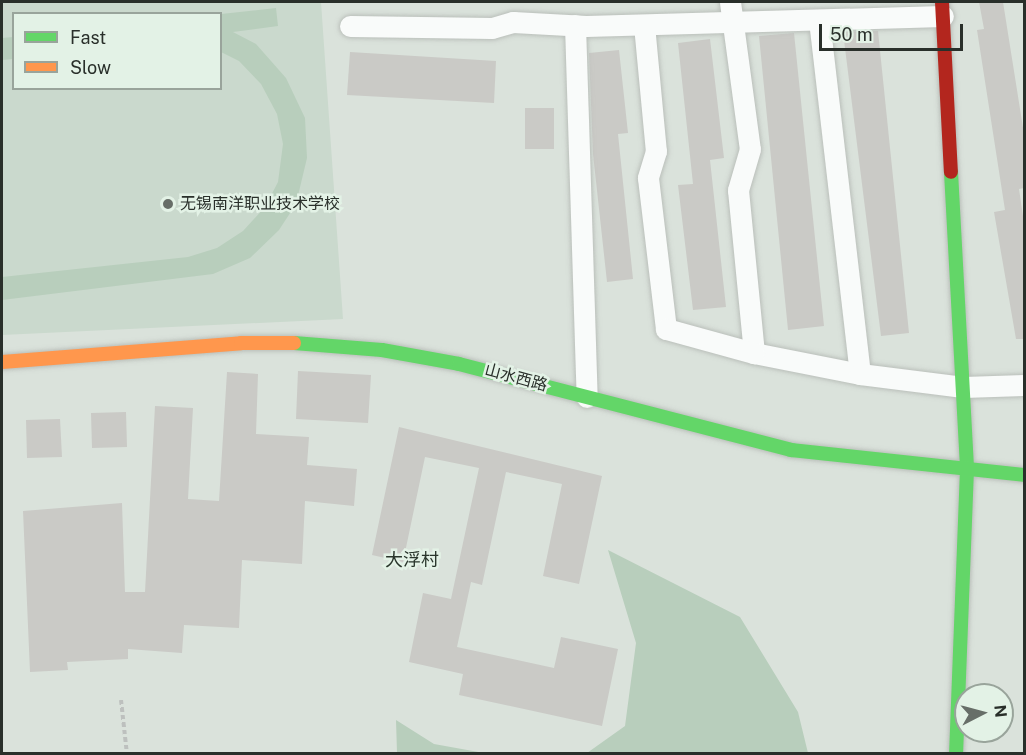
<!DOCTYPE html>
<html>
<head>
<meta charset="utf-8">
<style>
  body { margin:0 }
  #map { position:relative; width:1026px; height:755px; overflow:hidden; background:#dae2db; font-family:"Public Sans","Noto Sans SC",sans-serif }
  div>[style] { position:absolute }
  .built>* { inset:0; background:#cad9cd }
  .green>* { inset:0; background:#b8cebc }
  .building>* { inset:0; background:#cacac6 }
  .path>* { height:4px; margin-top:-2px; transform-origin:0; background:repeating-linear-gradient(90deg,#bdc0be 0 4.5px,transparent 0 7.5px) }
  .roads { filter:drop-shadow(0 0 2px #babfba) drop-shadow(0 0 2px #babfba) }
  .street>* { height:21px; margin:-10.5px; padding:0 10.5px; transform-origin:10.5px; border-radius:10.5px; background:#f9fbfa }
  .fast>* { height:14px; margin:-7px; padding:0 7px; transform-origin:7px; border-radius:7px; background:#63d668 }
  .slow>* { height:14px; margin:-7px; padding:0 7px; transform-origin:7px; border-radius:7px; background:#ff974d }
  .jam>* { height:14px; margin:-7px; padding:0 7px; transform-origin:7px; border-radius:7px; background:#b3261e }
  .dots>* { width:16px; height:16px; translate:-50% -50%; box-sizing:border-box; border:3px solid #e3f2e6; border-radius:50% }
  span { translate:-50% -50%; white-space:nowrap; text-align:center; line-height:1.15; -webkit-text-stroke:5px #e3f2e6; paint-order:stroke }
  .poi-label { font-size:16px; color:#292f2a }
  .left { translate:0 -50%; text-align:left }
  .street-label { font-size:16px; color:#292f2a }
  .neighbourhood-label { font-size:18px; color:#29352b }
  .frame { position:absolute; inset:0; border:3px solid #292f2a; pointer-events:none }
  .legend { position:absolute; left:12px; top:12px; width:210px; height:78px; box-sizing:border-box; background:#e3f2e6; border:2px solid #99a49b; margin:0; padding:8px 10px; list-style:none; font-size:18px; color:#292f2a }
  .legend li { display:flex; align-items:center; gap:12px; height:30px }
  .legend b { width:30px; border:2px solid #99a49b }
  .north { position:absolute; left:954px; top:683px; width:60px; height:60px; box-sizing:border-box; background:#e3f2e6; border:2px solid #99a49b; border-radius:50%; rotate:84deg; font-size:16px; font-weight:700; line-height:24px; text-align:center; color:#292f2a }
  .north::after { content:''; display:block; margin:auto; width:21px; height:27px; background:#676e68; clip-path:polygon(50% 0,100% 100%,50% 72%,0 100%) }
  .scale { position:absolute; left:819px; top:24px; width:144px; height:27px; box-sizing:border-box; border:3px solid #292f2a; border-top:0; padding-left:8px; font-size:18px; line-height:21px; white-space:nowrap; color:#292f2a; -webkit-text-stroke:4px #e3f2e6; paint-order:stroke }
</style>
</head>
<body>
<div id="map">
  <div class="built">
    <div style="clip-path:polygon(evenodd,2px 2px,321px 2px,343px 319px,2px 335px,2px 2px,14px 14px,220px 14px,220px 88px,14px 88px,14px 14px)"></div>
  </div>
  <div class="green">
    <div style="clip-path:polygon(276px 8px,278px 26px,233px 32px,256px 44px,286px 78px,305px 118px,307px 158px,296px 204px,279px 230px,250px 258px,213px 274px,2px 300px,2px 277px,188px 257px,217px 248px,243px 231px,265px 207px,278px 182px,283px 144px,277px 114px,261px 84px,239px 61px,221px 52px,221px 14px)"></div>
    <div style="clip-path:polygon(13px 37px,13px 59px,2px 60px,2px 38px)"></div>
    <div style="clip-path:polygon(608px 550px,740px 617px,798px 712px,808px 753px,587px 753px,625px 726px,636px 643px)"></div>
    <div style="clip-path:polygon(396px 720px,434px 744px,484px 753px,397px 753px)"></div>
  </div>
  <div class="building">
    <div style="clip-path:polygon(979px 2px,1003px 2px,1024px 134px,1024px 188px,1019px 189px,1024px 223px,1024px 339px,1016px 339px,994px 212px,1005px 210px,977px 30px,984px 29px)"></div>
    <div style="clip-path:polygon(878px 31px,909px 333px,881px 336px,843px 32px)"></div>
    <div style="clip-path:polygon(794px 33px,824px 326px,788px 330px,759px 36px)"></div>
    <div style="clip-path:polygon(710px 39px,724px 158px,710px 160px,726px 307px,693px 310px,678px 185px,693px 184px,678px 43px)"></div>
    <div style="clip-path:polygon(619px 50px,628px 133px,618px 134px,633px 279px,607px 282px,593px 154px,589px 53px)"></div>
    <div style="clip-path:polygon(350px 52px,496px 61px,494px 103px,347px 95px)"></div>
    <div style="clip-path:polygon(525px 108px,554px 108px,554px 149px,525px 149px)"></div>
    <div style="clip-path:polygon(298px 371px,371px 375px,368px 423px,296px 419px)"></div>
    <div style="clip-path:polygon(227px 372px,258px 374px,256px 434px,309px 437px,307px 465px,357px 469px,354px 506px,305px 501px,302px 564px,242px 560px,239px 628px,184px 625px,182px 653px,128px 649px,128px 659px,67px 662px,68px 670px,30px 672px,23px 511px,122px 503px,125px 592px,145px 592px,155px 406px,193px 408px,188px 499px,219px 501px)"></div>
    <div style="clip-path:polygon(126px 412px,127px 447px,92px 448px,91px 413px)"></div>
    <div style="clip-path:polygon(60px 419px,62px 457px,27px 458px,26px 420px)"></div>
    <div style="clip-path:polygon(399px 427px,602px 476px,579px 584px,543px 576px,562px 484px,506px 472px,482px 585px,471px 582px,457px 647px,554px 668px,561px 637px,618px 649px,602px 726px,459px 695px,463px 674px,409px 662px,423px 593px,451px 599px,479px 468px,425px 457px,403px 562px,372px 555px)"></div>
  </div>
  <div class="path">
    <div style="left:121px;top:700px;width:54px;rotate:83.7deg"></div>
  </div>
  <div class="roads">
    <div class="street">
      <div style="left:730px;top:2px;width:148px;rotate:82.3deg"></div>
      <div style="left:750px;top:149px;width:43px;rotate:106.3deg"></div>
      <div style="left:738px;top:190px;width:164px;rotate:84.4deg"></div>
      <div style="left:754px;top:353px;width:108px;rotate:11.2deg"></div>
      <div style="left:819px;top:20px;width:356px;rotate:83.4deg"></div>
      <div style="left:860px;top:374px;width:104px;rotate:7.2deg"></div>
      <div style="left:963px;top:387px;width:61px;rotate:-1.9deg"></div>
      <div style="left:575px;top:25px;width:372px;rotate:88.2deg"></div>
      <div style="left:644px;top:25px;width:127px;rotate:84.6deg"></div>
      <div style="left:656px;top:151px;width:28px;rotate:107deg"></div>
      <div style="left:648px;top:178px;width:152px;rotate:83.2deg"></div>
      <div style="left:666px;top:329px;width:91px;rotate:15.3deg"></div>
      <div style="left:350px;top:26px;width:142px;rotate:0.8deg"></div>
      <div style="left:492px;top:28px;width:22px;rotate:-16deg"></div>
      <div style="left:513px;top:22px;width:73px;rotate:3.1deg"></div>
      <div style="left:586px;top:26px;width:357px;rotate:-1.6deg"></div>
    </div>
    <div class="fast">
      <div style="left:951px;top:172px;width:297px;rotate:86.9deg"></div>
      <div style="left:967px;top:469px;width:285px;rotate:92.2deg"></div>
      <div style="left:294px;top:343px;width:88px;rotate:4.5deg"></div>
      <div style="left:382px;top:350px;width:78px;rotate:10.3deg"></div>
      <div style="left:459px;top:364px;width:343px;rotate:14.5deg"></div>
      <div style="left:791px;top:450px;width:234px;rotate:6.1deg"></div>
    </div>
    <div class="slow">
      <div style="left:2px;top:362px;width:240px;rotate:-4.5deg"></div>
      <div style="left:241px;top:343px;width:53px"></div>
    </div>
    <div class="jam">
      <div style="left:942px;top:2px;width:170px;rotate:87deg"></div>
    </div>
  </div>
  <div class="dots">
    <div style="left:168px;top:204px;background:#676e68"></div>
  </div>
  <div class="poi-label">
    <span class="left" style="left:180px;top:204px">无锡南洋职业技术学校</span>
  </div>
  <div class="street-label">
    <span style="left:516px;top:378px;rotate:15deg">山水西路</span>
  </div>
  <div class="neighbourhood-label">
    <span style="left:412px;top:560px">大浮村</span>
  </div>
  <div class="frame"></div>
  <ul class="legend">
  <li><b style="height:8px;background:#63d668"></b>Fast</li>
  <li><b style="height:8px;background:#ff974d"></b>Slow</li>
  </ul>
  <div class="north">N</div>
  <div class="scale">50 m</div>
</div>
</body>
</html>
